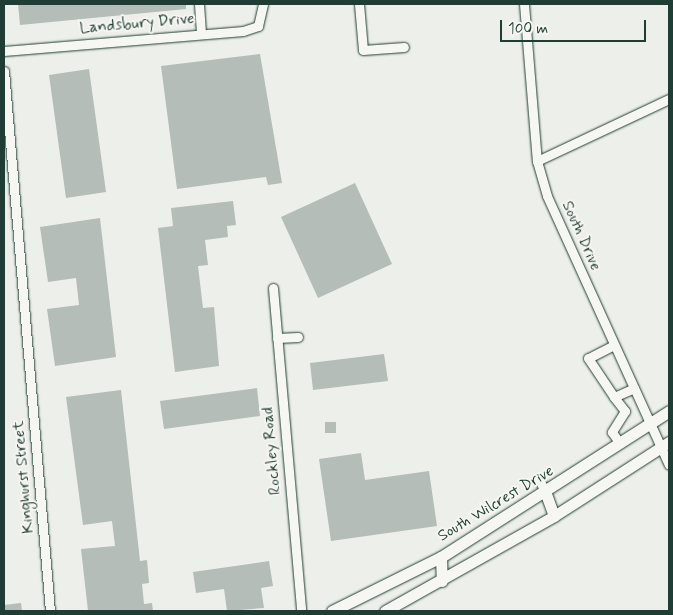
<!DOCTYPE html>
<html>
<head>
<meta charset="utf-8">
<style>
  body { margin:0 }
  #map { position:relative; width:673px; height:615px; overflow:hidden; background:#edefea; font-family:Mynerve,sans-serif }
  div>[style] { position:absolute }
  .building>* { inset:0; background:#b4bdb8 }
  .roads { filter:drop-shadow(0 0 1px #1f3d34) drop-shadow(0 0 1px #1f3d34) }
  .minor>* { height:9px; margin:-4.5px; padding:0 4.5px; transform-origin:4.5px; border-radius:4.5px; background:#f6f6f2 }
  .major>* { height:11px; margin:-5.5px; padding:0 5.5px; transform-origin:5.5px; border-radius:5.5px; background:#f6f6f2 }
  span { translate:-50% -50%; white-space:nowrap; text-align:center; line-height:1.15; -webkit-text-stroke:4px #f6f6f2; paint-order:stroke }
  .street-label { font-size:16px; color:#1f3d34 }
  .frame { position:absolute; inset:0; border:5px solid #1f3d34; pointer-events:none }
  .scale { position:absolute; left:500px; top:20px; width:146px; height:22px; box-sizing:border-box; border:2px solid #1f3d34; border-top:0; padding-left:6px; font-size:15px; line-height:18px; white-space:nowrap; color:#1f3d34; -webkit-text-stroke:4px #f6f6f2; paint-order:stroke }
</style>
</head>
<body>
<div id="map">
  <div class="building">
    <div style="clip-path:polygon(18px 4px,186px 4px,186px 9px,20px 25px)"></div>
    <div style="clip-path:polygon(260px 54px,282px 183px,268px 185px,266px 177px,177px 189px,161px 66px)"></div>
    <div style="clip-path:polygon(89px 69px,106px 192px,66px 198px,49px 75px)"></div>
    <div style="clip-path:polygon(355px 183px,392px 264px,318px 298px,281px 217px)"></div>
    <div style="clip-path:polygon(233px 201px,236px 225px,227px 226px,228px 237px,205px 240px,208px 265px,198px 266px,203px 308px,214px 307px,219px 366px,175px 372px,158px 228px,173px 226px,171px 208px)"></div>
    <div style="clip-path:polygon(100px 218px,116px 357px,55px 366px,47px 309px,79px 305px,76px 278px,48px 282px,40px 227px)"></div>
    <div style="clip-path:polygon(384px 354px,388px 381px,313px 390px,310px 363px)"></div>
    <div style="clip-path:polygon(257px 388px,260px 416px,164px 429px,160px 401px)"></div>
    <div style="clip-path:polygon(121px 390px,140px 561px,147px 560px,149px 583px,142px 584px,144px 604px,152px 603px,153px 611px,88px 611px,81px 549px,115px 546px,112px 521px,83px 525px,66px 397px)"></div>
    <div style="clip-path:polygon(325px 422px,336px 422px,336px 433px,325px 433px)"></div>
    <div style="clip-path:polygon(361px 453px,365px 480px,429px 471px,437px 526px,331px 541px,319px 459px)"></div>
    <div style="clip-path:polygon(269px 561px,273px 586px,261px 588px,264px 608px,227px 611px,224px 589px,196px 593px,193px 572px)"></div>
    <div style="clip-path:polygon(21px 603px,22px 611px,4px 611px,4px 605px)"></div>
  </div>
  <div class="roads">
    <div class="minor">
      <div style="left:199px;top:4px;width:30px;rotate:86deg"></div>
      <div style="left:359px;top:4px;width:46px;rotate:85deg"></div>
      <div style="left:363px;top:50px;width:41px;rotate:-4.2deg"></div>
      <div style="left:524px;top:4px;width:158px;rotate:85.3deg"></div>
      <div style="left:537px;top:161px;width:36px;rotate:74deg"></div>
      <div style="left:547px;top:196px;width:295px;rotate:65.6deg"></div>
      <div style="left:4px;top:51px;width:240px;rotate:-4.8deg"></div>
      <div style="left:243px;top:31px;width:16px;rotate:-18deg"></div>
      <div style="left:258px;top:26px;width:23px;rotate:-77deg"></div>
      <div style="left:4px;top:71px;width:542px;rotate:85.13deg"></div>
      <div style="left:537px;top:161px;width:146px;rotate:-25.2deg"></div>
      <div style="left:273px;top:288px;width:324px;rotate:85deg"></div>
      <div style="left:277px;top:338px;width:21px;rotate:-3deg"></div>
      <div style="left:614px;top:345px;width:29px;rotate:153deg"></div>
      <div style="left:588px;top:358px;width:47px;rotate:56.3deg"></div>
      <div style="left:614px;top:397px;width:22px;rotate:-24deg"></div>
      <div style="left:614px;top:397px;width:18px;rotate:52deg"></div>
      <div style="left:625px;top:411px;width:25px;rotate:122deg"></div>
      <div style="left:612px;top:432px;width:14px;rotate:56deg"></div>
      <div style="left:539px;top:479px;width:17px;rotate:65deg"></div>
    </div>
    <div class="major">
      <div style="left:546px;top:494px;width:23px;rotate:70deg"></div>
      <div style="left:441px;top:557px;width:24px;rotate:88deg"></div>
      <div style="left:332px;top:611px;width:122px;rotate:-26.4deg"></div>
      <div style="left:441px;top:557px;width:271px;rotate:-32.6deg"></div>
      <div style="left:385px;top:611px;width:194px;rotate:-29.3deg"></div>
      <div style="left:554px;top:516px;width:137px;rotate:-32.8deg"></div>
    </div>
  </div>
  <div class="street-label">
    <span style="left:137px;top:24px;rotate:-5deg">Landsbury Drive</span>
    <span style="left:581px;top:236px;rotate:66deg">South Drive</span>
    <span style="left:272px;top:451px;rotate:-95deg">Rockley Road</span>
    <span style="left:24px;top:477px;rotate:-95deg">Kinghurst Street</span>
    <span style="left:496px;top:504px;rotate:-31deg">South Wilcrest Drive</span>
  </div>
  <div class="frame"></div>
  <div class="scale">100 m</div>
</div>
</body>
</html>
